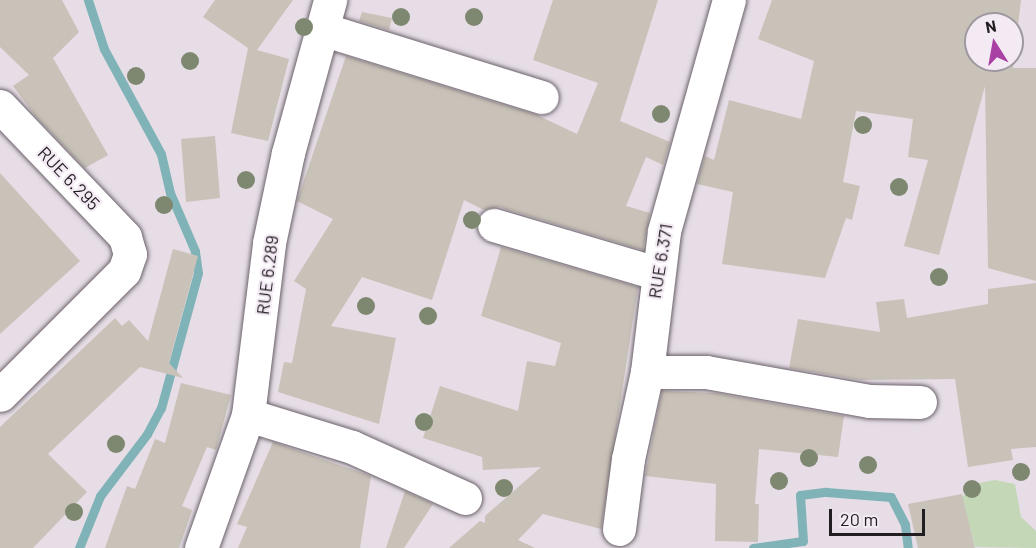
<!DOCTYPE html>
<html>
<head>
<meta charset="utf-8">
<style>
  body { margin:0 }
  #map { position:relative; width:1036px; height:548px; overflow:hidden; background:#e6dde6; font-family:Barlow,sans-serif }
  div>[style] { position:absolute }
  .green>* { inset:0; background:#c4d7b6 }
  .stream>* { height:9px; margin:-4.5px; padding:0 4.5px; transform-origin:4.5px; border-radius:4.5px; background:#80b3b7 }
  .building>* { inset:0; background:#c9c2b8 }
  .roads { filter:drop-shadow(0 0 2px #6b626a) drop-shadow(0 0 2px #6b626a) }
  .street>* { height:33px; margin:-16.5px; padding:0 16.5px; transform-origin:16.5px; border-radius:16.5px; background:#fff }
  .trees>* { width:18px; height:18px; margin:-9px; border-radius:50%; background:#7e8870 }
  span { translate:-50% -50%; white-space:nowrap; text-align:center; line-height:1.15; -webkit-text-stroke:4.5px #f4eaf4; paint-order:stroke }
  .street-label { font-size:18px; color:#211e21 }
  .north { position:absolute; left:964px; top:12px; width:60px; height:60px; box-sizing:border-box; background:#f4eaf4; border:2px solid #a098a0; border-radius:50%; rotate:349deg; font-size:16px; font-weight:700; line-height:24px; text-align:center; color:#211e21 }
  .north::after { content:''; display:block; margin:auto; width:21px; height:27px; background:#a941a4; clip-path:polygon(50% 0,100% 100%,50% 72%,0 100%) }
  .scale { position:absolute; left:829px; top:509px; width:96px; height:27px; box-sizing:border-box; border:3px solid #211e21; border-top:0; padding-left:8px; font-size:18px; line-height:21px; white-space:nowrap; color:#211e21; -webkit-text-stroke:4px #f4eaf4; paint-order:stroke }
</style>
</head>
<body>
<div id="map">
  <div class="green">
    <div style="clip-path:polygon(995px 480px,1015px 484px,1021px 517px,1036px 531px,1036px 548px,975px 547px,962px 497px,979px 483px)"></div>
  </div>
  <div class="stream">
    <div style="left:79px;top:548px;width:56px;rotate:-68deg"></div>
    <div style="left:100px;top:496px;width:78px;rotate:-52.8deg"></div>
    <div style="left:147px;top:434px;width:30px;rotate:-62deg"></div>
    <div style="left:161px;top:408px;width:140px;rotate:-74.7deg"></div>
    <div style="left:198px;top:273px;width:22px;rotate:-98deg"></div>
    <div style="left:195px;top:251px;width:63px;rotate:-113.3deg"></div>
    <div style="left:170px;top:193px;width:40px;rotate:-103deg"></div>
    <div style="left:161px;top:154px;width:119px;rotate:-118.5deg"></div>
    <div style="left:104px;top:49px;width:52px;rotate:-108.1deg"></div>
    <div style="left:753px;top:548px;width:50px;rotate:-8deg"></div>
    <div style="left:803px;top:541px;width:46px;rotate:-93.7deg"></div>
    <div style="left:800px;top:495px;width:26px;rotate:-7deg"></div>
    <div style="left:826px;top:492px;width:65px;rotate:4.4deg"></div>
    <div style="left:891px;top:497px;width:31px;rotate:63deg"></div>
    <div style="left:905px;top:525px;width:23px;rotate:83deg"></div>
  </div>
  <div class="building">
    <div style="clip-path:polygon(0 0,62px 0,79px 32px,53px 58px,108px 155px,85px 168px,36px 117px,13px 86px,29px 75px,0 47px)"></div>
    <div style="clip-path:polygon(215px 0,293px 0,257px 50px,289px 59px,268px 141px,231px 133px,248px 48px,203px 17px)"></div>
    <div style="clip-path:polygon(553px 0,658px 0,620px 121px,670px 142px,663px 165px,646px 157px,626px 206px,650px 213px,643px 250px,499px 207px,484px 210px,464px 200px,432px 300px,362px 277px,331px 326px,396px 338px,379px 424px,278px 392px,284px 362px,292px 363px,306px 289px,294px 281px,333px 219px,297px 201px,346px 56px,537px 115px,577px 134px,598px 83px,533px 60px)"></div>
    <div style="clip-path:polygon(evenodd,772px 0,1021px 0,1013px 68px,1036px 68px,1036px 281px,988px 268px,985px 86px,939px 255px,904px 246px,928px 160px,908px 157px,913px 119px,856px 111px,843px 182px,860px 186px,852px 220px,846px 218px,825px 278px,722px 264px,733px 192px,697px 184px,705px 156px,714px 160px,729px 100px,801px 119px,814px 61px,758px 39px,772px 0,976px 24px,1012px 24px,1012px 60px,976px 60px,976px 24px)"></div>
    <div style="clip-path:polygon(362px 12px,392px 18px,389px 30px,359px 21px)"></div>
    <div style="clip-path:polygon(215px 136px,220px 198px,186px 202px,181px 139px)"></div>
    <div style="clip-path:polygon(0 173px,80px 261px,0 334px)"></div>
    <div style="clip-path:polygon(501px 247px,638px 287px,601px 529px,543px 514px,518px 540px,535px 548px,449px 548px,480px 521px,485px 523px,485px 516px,541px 467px,483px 470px,482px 457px,423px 438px,440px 386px,518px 411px,527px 361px,555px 366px,561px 343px,481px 316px)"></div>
    <div style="clip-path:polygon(173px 249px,198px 256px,169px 363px,183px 378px,140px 367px,48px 454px,87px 492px,33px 548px,0 548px,0 427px,115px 318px,122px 326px,129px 320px,148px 341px)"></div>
    <div style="clip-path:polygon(1036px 283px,1036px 447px,1011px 449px,1013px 460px,968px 467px,955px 379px,861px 380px,789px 368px,798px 319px,880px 332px,876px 302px,904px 299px,907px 318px,988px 304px,988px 289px)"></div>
    <div style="clip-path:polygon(181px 383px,231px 395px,216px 450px,207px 447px,182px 506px,192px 510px,179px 548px,105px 548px,127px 486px,135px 489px,155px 439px,165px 443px)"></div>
    <div style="clip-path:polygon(662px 391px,715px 393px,844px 416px,838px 457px,759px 449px,755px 504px,759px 504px,758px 542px,715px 541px,716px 484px,645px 476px)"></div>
    <div style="clip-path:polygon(273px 442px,371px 476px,360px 548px,238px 548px,247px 527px,237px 524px)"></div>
    <div style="clip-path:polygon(405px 491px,433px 504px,404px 548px,386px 548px)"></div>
    <div style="clip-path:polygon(962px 494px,975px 548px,918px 548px,908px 504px)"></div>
  </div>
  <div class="roads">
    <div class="street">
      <div style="left:322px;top:29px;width:230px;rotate:17.2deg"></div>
      <div style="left:0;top:106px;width:181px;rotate:46.3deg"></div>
      <div style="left:125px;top:237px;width:18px;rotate:74deg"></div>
      <div style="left:130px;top:254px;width:18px;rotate:109deg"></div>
      <div style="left:124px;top:271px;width:175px;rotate:135deg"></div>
      <div style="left:494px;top:225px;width:169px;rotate:16.5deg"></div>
      <div style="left:647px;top:372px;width:59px"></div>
      <div style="left:706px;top:372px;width:166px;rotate:10.1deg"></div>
      <div style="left:869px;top:401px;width:51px;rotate:1.1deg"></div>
      <div style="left:248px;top:415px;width:109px;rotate:17.1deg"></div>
      <div style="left:352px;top:447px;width:124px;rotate:24.3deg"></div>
      <div style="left:619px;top:529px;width:71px;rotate:-82.7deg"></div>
      <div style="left:628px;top:459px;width:89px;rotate:-77.7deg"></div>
      <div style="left:647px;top:372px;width:142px;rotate:-83.1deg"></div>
      <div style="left:664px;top:231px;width:240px;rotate:-74.3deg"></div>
      <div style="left:201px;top:548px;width:141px;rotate:-70.5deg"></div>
      <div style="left:248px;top:415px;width:173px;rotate:-83deg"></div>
      <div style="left:269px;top:243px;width:92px;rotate:-78.1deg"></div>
      <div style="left:288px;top:153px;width:159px;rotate:-74.6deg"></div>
    </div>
  </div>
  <div class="trees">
    <div style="left:401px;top:17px"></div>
    <div style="left:474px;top:17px"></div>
    <div style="left:304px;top:27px"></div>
    <div style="left:190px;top:61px"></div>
    <div style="left:136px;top:76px"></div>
    <div style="left:661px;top:114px"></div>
    <div style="left:863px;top:125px"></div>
    <div style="left:246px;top:180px"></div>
    <div style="left:899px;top:187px"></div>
    <div style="left:164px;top:205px"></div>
    <div style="left:472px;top:220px"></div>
    <div style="left:939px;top:277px"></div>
    <div style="left:366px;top:306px"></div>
    <div style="left:428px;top:316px"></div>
    <div style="left:424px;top:422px"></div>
    <div style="left:116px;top:444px"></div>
    <div style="left:809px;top:458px"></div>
    <div style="left:868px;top:465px"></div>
    <div style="left:1021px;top:472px"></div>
    <div style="left:779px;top:481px"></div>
    <div style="left:504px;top:488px"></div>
    <div style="left:972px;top:489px"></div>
    <div style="left:74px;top:512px"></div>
  </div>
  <div class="street-label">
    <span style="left:69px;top:178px;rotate:46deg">RUE 6.295</span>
    <span style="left:660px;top:261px;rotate:-81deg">RUE 6.371</span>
    <span style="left:267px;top:275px;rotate:-83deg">RUE 6.289</span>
  </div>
  <div class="north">N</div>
  <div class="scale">20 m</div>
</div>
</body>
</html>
